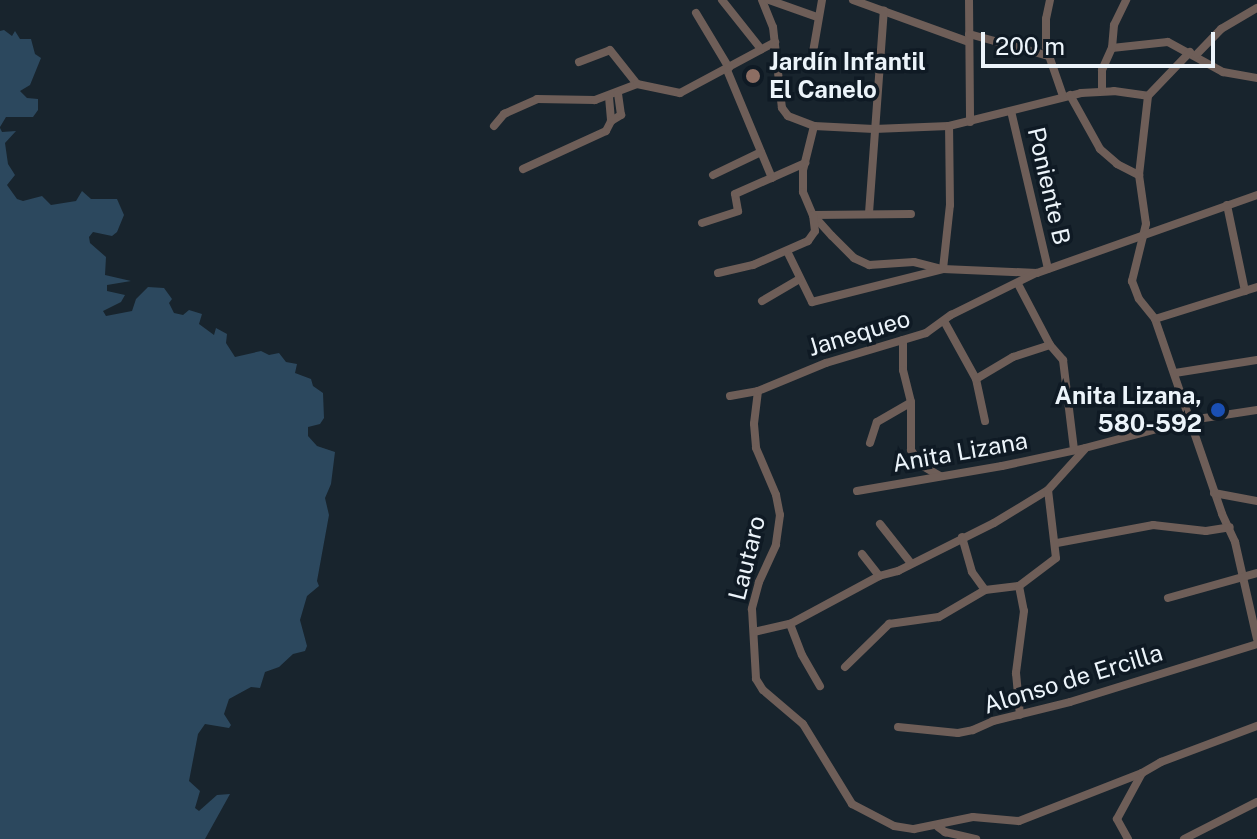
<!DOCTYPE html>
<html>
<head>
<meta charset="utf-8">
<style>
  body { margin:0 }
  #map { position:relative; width:1257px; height:839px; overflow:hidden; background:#18242d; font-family:"Public Sans",sans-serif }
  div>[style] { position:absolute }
  .water>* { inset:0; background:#2c485e }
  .minor>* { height:8px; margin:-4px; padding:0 4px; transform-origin:4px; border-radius:4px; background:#6e5e58 }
  .dots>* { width:22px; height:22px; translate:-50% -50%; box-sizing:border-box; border:4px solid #0f1a24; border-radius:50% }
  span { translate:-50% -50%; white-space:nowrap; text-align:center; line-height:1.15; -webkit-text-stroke:7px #0f1a24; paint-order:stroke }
  .poi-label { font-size:24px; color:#ecf4fa; font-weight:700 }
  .left { translate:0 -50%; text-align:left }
  .right { translate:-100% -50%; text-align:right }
  .street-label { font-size:24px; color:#ecf4fa }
  .scale { position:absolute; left:981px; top:32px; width:234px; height:36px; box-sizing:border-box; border:4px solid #ecf4fa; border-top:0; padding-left:10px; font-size:24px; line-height:28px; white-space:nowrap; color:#ecf4fa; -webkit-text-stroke:6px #0f1a24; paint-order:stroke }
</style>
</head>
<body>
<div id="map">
  <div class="water">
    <div style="clip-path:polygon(4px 30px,12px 36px,15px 31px,20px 39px,31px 39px,35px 54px,41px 58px,30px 85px,20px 91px,27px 98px,38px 99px,38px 110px,33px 117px,6px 117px,0 127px,0 31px)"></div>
    <div style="clip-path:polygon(0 128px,2px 132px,16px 131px,5px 143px,8px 164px,15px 175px,7px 185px,17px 199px,23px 201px,42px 196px,51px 205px,76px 201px,82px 191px,91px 199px,117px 199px,124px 215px,117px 232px,112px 236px,93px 232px,89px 237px,90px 243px,106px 257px,105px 275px,131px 281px,107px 285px,107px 291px,125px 295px,121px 302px,103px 311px,106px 316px,132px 311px,136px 299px,148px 287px,164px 288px,172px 299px,169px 303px,174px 313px,183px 315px,189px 310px,202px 314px,199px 324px,214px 335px,216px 328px,227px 334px,226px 343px,235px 357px,261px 351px,269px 355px,279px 353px,286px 362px,297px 364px,295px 373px,311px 379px,313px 386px,323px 393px,324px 418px,320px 424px,308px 427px,308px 436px,317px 446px,335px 452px,331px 484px,325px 498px,329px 515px,317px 581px,319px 586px,307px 596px,300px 620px,307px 646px,305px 651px,293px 654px,279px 667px,265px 672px,260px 688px,251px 687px,229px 699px,224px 714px,231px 725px,229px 728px,205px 724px,198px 734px,189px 781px,200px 791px,195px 808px,199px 811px,217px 795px,230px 794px,205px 839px,0 839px)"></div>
  </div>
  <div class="minor">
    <div style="left:722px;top:0;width:63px;rotate:51.5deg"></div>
    <div style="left:762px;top:0;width:29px;rotate:68deg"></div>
    <div style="left:773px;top:27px;width:81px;rotate:83.7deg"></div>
    <div style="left:782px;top:108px;width:10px;rotate:53deg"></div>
    <div style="left:788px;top:116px;width:28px;rotate:21deg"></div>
    <div style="left:814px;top:126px;width:60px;rotate:2.9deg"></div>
    <div style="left:874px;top:129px;width:75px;rotate:-2.3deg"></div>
    <div style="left:949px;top:126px;width:136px;rotate:-14deg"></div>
    <div style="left:1081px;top:93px;width:33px;rotate:-3deg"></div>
    <div style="left:1114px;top:91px;width:34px;rotate:8deg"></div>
    <div style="left:769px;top:0;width:51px;rotate:19.5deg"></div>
    <div style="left:853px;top:0;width:123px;rotate:19.9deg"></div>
    <div style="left:969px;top:0;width:122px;rotate:89.5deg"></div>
    <div style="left:1050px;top:0;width:19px;rotate:102deg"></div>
    <div style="left:1046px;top:19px;width:28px;rotate:90deg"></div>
    <div style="left:1046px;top:47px;width:52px;rotate:70.9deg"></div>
    <div style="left:696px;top:13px;width:64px;rotate:59deg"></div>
    <div style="left:969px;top:34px;width:83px;rotate:15.4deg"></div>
    <div style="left:1112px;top:48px;width:56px;rotate:-6.1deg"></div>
    <div style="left:1168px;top:42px;width:63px;rotate:28.6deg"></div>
    <div style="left:1223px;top:72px;width:35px;rotate:10deg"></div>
    <div style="left:1190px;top:52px;width:61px;rotate:133.7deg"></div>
    <div style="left:1148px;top:96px;width:80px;rotate:96.5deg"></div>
    <div style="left:1139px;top:175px;width:49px;rotate:81.9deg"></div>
    <div style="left:1146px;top:224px;width:59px;rotate:103.8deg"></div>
    <div style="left:1132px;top:281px;width:19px;rotate:69deg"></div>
    <div style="left:1139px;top:299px;width:26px;rotate:51deg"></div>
    <div style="left:1155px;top:319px;width:206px;rotate:71deg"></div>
    <div style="left:1222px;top:514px;width:31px;rotate:65deg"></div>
    <div style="left:1235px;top:542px;width:99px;rotate:77.2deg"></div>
    <div style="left:1196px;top:55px;width:36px;rotate:-46deg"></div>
    <div style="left:1221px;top:29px;width:42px;rotate:-30.3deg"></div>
    <div style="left:812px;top:58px;width:59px;rotate:-80.2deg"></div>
    <div style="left:579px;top:62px;width:33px;rotate:-21deg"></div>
    <div style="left:610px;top:50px;width:43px;rotate:51.5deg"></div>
    <div style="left:727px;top:70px;width:117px;rotate:67.4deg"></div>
    <div style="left:1102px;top:91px;width:21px;rotate:-90deg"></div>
    <div style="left:1102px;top:70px;width:24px;rotate:-66deg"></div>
    <div style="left:1112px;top:48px;width:23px;rotate:-85deg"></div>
    <div style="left:1114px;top:25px;width:28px;rotate:-64deg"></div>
    <div style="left:1070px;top:95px;width:62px;rotate:60.9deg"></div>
    <div style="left:1100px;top:149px;width:23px;rotate:41deg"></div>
    <div style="left:1117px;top:164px;width:25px;rotate:27deg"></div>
    <div style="left:609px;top:97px;width:24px;rotate:85deg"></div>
    <div style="left:1011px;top:111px;width:162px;rotate:76.8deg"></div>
    <div style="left:494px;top:126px;width:16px;rotate:-50deg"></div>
    <div style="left:504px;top:114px;width:36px;rotate:-24deg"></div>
    <div style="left:537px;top:99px;width:58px;rotate:1deg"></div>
    <div style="left:595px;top:100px;width:45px;rotate:-20.9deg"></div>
    <div style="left:637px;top:84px;width:44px;rotate:11.8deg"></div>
    <div style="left:680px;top:93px;width:108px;rotate:-28.2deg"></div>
    <div style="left:814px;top:126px;width:45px;rotate:104deg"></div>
    <div style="left:803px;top:170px;width:22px;rotate:90deg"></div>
    <div style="left:803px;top:192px;width:25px;rotate:67deg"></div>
    <div style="left:813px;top:215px;width:28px;rotate:48deg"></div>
    <div style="left:832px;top:236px;width:31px;rotate:45deg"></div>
    <div style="left:854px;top:258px;width:17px;rotate:25deg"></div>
    <div style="left:869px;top:265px;width:45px;rotate:-3.8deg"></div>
    <div style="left:914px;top:262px;width:29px;rotate:14deg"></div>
    <div style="left:523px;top:169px;width:91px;rotate:-24.6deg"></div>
    <div style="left:606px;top:131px;width:11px;rotate:-63deg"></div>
    <div style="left:611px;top:121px;width:12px;rotate:-31deg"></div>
    <div style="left:621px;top:115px;width:22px;rotate:-98deg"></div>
    <div style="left:713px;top:175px;width:53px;rotate:-25.6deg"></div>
    <div style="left:1227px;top:205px;width:88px;rotate:78.2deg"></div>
    <div style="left:869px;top:213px;width:203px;rotate:-85.8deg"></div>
    <div style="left:813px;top:215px;width:98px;rotate:-0.6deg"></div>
    <div style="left:702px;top:223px;width:38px;rotate:-18deg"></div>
    <div style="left:738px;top:211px;width:17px;rotate:-100deg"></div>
    <div style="left:735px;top:194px;width:77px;rotate:-23.9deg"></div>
    <div style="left:787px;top:251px;width:57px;rotate:63.9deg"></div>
    <div style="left:812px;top:302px;width:135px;rotate:-14.1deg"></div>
    <div style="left:943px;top:269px;width:94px;rotate:2.4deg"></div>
    <div style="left:1037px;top:273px;width:233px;rotate:-19.5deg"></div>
    <div style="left:943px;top:269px;width:64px;rotate:-83.8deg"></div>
    <div style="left:950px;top:205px;width:79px;rotate:-90.7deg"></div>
    <div style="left:718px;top:273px;width:36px;rotate:-13deg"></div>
    <div style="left:753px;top:265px;width:60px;rotate:-23.6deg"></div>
    <div style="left:808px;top:241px;width:12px;rotate:-55deg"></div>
    <div style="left:815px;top:231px;width:16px;rotate:-97deg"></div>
    <div style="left:1018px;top:284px;width:69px;rotate:62.3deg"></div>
    <div style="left:1050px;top:345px;width:20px;rotate:49deg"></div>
    <div style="left:1063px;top:360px;width:91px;rotate:83deg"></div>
    <div style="left:762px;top:301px;width:42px;rotate:-30.3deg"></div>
    <div style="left:1155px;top:319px;width:107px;rotate:-17.4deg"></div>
    <div style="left:944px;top:321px;width:66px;rotate:61.1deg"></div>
    <div style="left:976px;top:379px;width:43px;rotate:77.9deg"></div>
    <div style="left:903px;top:340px;width:30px;rotate:90deg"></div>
    <div style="left:903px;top:370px;width:33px;rotate:76deg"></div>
    <div style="left:911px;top:402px;width:48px;rotate:90deg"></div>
    <div style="left:911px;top:450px;width:18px;rotate:56deg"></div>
    <div style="left:921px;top:465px;width:22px;rotate:30deg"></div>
    <div style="left:1175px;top:373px;width:83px;rotate:-9deg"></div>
    <div style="left:976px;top:379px;width:43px;rotate:-30.7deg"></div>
    <div style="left:1013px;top:357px;width:39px;rotate:-18deg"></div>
    <div style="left:758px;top:391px;width:33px;rotate:97deg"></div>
    <div style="left:754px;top:424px;width:24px;rotate:85deg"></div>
    <div style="left:756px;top:448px;width:51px;rotate:66.9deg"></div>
    <div style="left:776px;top:495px;width:20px;rotate:79deg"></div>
    <div style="left:780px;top:515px;width:30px;rotate:98deg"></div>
    <div style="left:776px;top:545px;width:41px;rotate:114.7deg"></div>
    <div style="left:759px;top:582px;width:28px;rotate:105deg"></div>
    <div style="left:752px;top:609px;width:70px;rotate:86.7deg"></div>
    <div style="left:756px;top:679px;width:13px;rotate:58deg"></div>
    <div style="left:763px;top:690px;width:52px;rotate:40.4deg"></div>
    <div style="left:803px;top:724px;width:94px;rotate:58.5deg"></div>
    <div style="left:852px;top:804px;width:47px;rotate:27.6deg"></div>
    <div style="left:894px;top:826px;width:20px;rotate:9deg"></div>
    <div style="left:914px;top:829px;width:60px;rotate:-11.5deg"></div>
    <div style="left:973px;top:817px;width:46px;rotate:5deg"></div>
    <div style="left:1019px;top:821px;width:132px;rotate:-21.3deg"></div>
    <div style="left:730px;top:396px;width:28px;rotate:-10deg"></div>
    <div style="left:758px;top:391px;width:74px;rotate:-22.4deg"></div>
    <div style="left:826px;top:363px;width:104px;rotate:-16.7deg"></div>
    <div style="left:926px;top:333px;width:31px;rotate:-36deg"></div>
    <div style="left:951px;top:315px;width:95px;rotate:-26.3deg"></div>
    <div style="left:870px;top:443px;width:22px;rotate:-72deg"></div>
    <div style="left:877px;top:422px;width:39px;rotate:-30deg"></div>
    <div style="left:857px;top:491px;width:147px;rotate:-9.8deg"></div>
    <div style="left:1002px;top:466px;width:85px;rotate:-12.2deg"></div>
    <div style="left:1085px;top:448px;width:110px;rotate:-14.8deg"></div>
    <div style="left:1191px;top:420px;width:67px;rotate:-8.6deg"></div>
    <div style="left:1214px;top:493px;width:44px;rotate:10.5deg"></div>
    <div style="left:880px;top:524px;width:48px;rotate:51.7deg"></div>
    <div style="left:962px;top:537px;width:36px;rotate:74deg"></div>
    <div style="left:972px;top:572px;width:22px;rotate:54deg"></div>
    <div style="left:1057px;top:543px;width:98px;rotate:-10.6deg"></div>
    <div style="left:1153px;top:525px;width:53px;rotate:6.5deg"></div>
    <div style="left:1206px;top:531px;width:24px;rotate:-9deg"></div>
    <div style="left:862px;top:554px;width:28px;rotate:52deg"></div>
    <div style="left:1019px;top:586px;width:25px;rotate:79deg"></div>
    <div style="left:1024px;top:611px;width:63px;rotate:97.4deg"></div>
    <div style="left:1016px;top:673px;width:42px;rotate:84.6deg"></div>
    <div style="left:1168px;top:598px;width:92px;rotate:-15.7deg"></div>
    <div style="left:790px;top:624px;width:33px;rotate:69deg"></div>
    <div style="left:802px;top:655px;width:36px;rotate:60deg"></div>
    <div style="left:754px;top:632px;width:37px;rotate:-13deg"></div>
    <div style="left:790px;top:624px;width:101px;rotate:-28.3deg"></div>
    <div style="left:879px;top:576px;width:20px;rotate:-15deg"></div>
    <div style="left:898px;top:571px;width:107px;rotate:-26.6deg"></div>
    <div style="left:994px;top:523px;width:63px;rotate:-31.4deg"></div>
    <div style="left:1048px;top:490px;width:54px;rotate:-48deg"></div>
    <div style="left:845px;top:667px;width:62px;rotate:-44.3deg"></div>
    <div style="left:889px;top:624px;width:50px;rotate:-8deg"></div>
    <div style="left:939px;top:617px;width:53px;rotate:-30.4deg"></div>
    <div style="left:985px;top:590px;width:34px;rotate:-7deg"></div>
    <div style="left:1019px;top:586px;width:46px;rotate:-37.1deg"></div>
    <div style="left:1056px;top:558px;width:68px;rotate:-96.7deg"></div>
    <div style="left:898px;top:727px;width:60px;rotate:5.7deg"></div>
    <div style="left:958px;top:733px;width:15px;rotate:-11deg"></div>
    <div style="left:973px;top:730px;width:22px;rotate:-24deg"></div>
    <div style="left:993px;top:721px;width:79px;rotate:-13.9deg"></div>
    <div style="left:1070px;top:702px;width:196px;rotate:-17.2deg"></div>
    <div style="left:938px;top:827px;width:9px;rotate:36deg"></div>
    <div style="left:945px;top:832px;width:32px;rotate:13deg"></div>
    <div style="left:1128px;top:839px;width:23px;rotate:-119deg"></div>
    <div style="left:1117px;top:819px;width:52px;rotate:-61.5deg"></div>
    <div style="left:1142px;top:773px;width:22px;rotate:-30deg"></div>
    <div style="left:1161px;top:762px;width:103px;rotate:-20.6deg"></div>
    <div style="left:1184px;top:839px;width:82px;rotate:-26.9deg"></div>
  </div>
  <div class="dots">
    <div style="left:753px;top:76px;background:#8d6e63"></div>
    <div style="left:1218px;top:410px;background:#1a4fb4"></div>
  </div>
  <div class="poi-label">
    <span class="left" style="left:769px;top:76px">Jardín Infantil<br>El Canelo</span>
    <span class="right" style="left:1202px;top:410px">Anita Lizana,<br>580-592</span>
  </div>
  <div class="street-label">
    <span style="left:1049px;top:186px;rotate:77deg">Poniente B</span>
    <span style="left:859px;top:333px;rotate:-17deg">Janequeo</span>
    <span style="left:960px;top:452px;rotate:-10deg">Anita Lizana</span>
    <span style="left:747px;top:558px;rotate:-76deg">Lautaro</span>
    <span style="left:1073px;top:679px;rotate:-17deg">Alonso de Ercilla</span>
  </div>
  <div class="scale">200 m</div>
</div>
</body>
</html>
